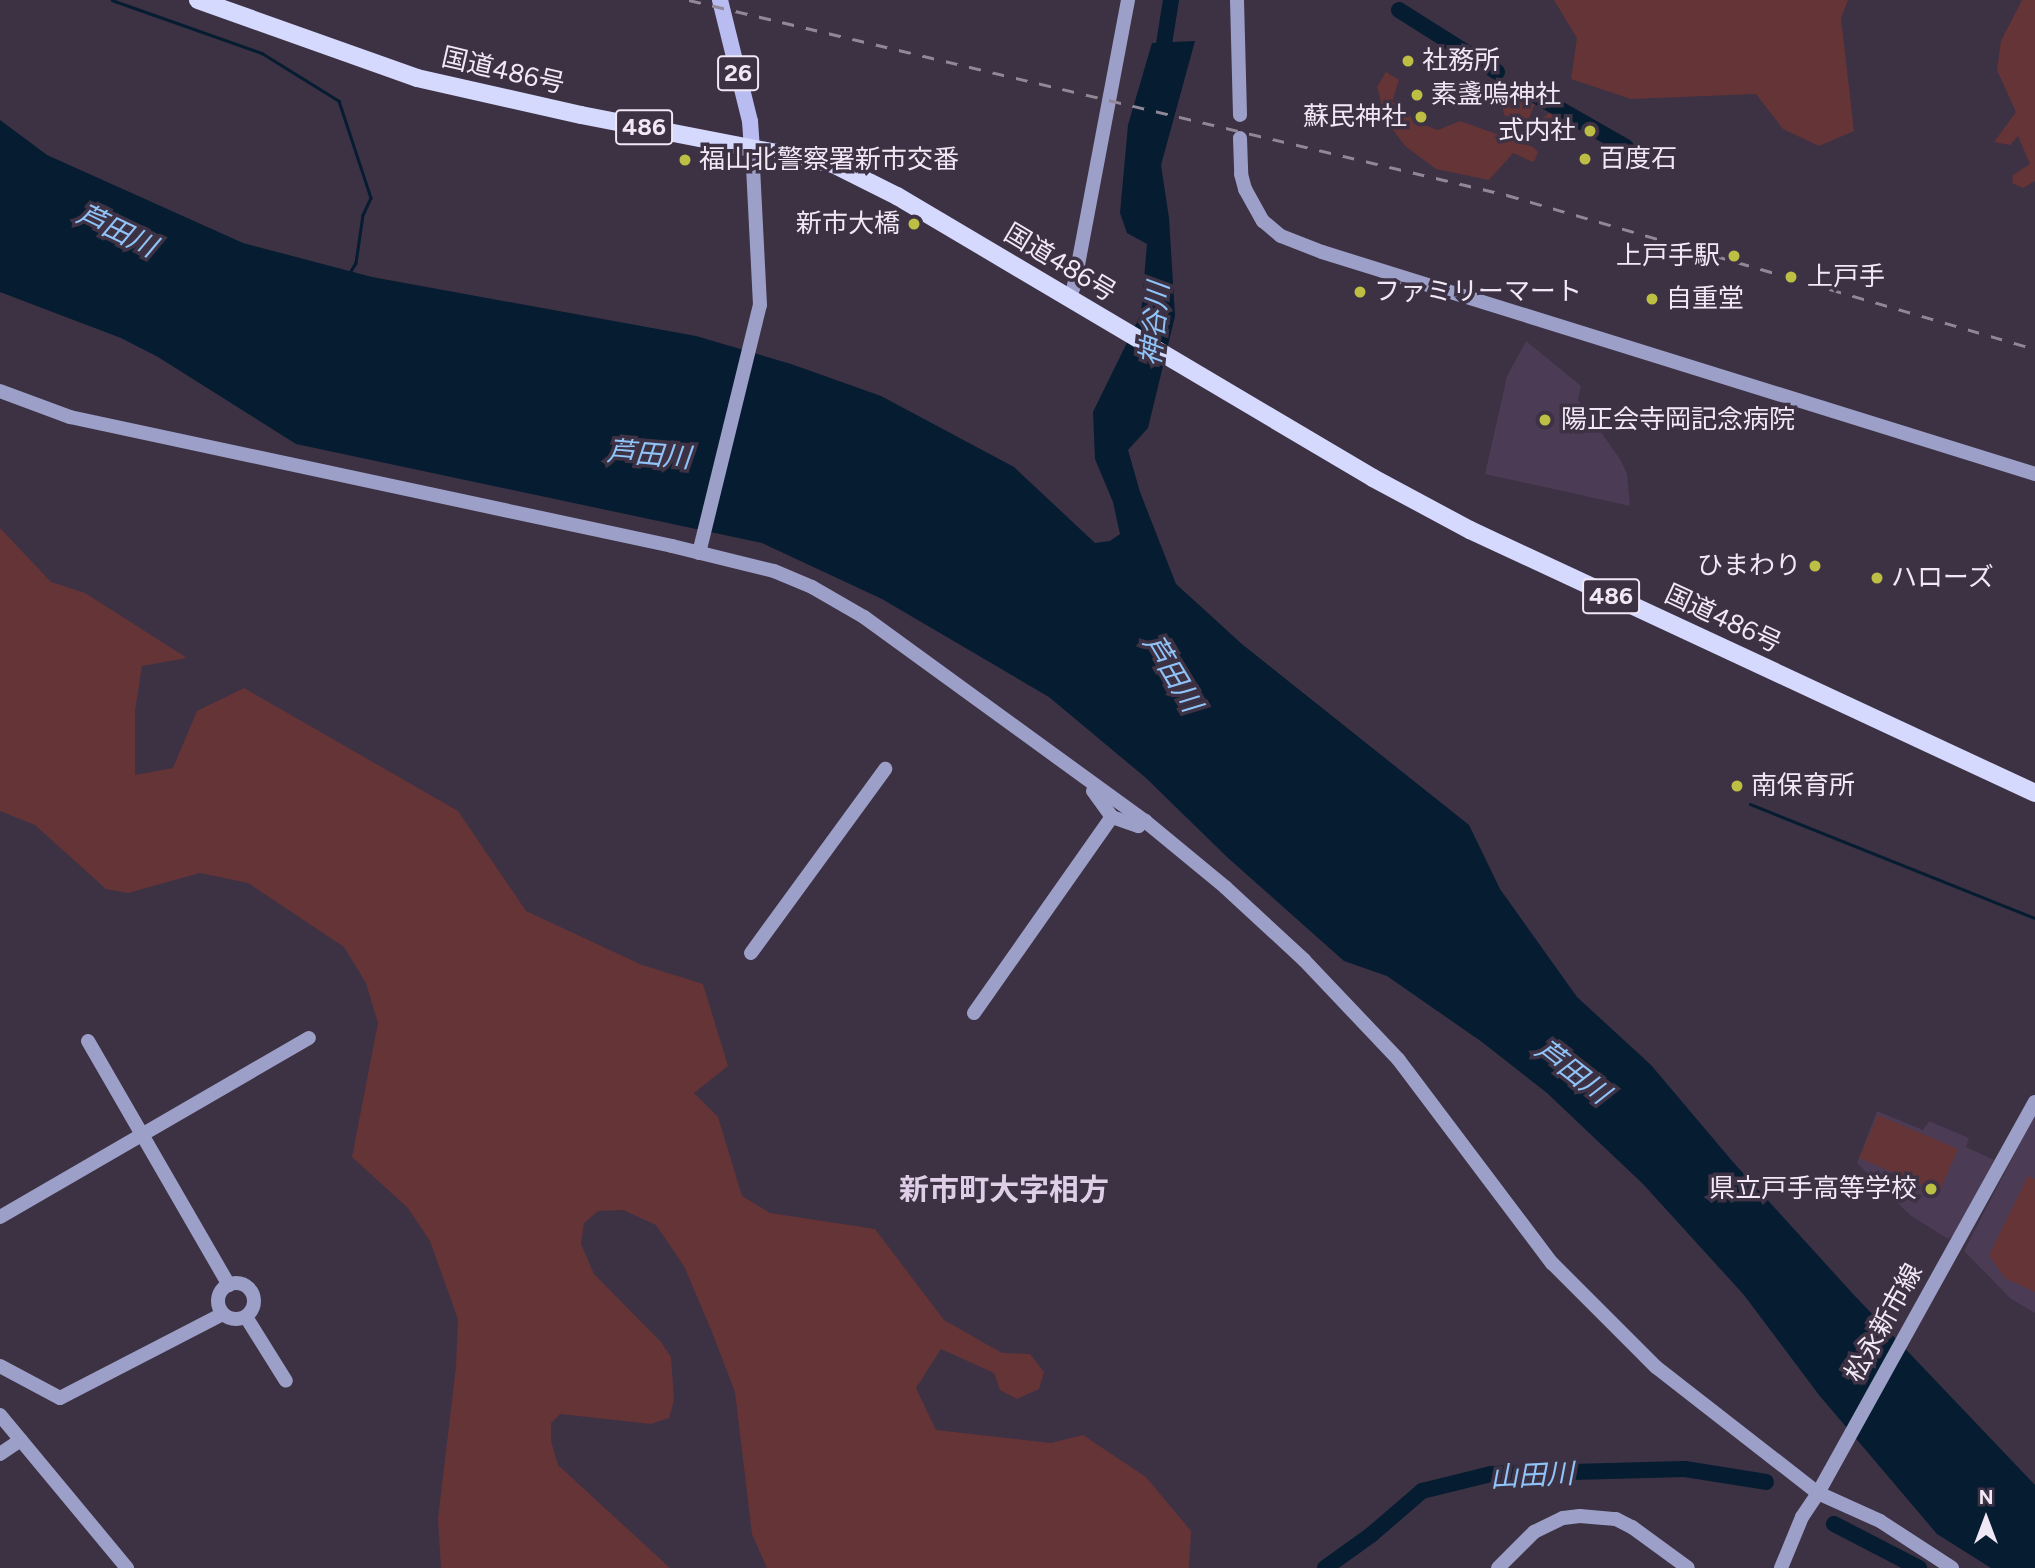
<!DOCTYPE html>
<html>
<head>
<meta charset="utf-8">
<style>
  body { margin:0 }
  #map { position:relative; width:2035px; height:1568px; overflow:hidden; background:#3d3144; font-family:Figtree,"Noto Sans JP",sans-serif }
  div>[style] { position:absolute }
  .built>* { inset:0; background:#4b3b54 }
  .green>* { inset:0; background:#653437 }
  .water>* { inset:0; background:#051c31 }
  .stream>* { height:2.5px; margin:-1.25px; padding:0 1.25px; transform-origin:1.25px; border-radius:1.25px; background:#051c31 }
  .river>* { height:16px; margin:-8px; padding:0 8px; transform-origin:8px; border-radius:8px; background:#051c31 }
  .secondary>* { height:14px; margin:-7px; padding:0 7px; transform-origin:7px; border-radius:7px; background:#9c9fc7 }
  .secondary>.ring { margin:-7px; padding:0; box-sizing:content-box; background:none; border:14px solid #9c9fc7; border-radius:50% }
  .primary>* { height:16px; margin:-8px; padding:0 8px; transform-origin:8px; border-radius:8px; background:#b8bcf0 }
  .highway>* { height:18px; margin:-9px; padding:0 9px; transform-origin:9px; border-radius:9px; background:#d5d9fe }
  .rail>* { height:2.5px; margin-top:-1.25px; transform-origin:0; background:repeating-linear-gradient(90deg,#918897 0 12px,transparent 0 24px) }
  .dots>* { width:19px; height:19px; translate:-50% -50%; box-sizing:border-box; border:4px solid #3d3144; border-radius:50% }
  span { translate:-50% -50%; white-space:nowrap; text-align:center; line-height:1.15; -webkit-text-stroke:7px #3d3144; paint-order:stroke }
  .shield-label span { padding:2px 5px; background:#3d3144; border:2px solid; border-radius:5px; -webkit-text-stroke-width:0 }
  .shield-label { font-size:24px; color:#f0e9f5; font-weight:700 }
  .poi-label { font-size:26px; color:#f0e9f5 }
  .left { translate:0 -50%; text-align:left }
  .right { translate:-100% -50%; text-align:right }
  .street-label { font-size:26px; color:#f0e9f5 }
  .water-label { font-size:28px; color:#90c4f8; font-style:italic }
  .quarter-label { font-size:30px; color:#decfe7; font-weight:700 }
  .north { position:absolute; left:1951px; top:1484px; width:70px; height:70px; -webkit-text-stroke:5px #3d3144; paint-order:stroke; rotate:0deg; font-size:19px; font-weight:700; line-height:28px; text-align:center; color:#f0e9f5 }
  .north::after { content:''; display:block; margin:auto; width:24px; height:32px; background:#f0e9f5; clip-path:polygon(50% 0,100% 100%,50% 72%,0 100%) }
</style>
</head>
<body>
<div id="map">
  <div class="built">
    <div style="clip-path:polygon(1526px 341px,1581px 386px,1578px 400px,1620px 459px,1627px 474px,1630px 506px,1485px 474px,1507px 376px)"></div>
    <div style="clip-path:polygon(1877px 1111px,1923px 1130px,1929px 1121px,1969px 1138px,1966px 1147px,1994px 1160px,1954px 1235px,1948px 1239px,1910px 1215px,1857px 1163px)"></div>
    <div style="clip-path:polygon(2035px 1114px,2035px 1313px,2011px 1299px,1964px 1251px)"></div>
  </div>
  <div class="green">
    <div style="clip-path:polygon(1554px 0,1848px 0,1841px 18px,1854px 131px,1819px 146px,1783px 129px,1756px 94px,1631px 99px,1571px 79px,1577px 38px)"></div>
    <div style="clip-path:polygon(2022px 0,2035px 0,2035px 181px,2023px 188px,2012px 183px,2013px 175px,2030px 164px,2018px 136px,2010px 145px,1994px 142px,2016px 112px,1997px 70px,2001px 41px)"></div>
    <div style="clip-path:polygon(1386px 72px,1399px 80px,1392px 102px,1406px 109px,1413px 121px,1438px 130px,1460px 121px,1533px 147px,1538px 152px,1535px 160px,1533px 162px,1513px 153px,1489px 180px,1436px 169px,1405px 146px,1386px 120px,1377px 87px)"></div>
    <div style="clip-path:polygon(1501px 79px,1536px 100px,1527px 124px,1504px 115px,1498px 86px)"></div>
    <div style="clip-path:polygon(1553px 110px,1590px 129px,1589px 132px,1562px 118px,1554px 134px,1544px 131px,1543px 118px)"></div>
    <div style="clip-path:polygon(0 528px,51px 582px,85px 593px,187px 658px,142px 666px,135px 711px,135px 775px,173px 768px,197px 711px,244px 688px,458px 811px,526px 911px,642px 965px,703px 984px,728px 1066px,694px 1093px,718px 1117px,742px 1196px,770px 1213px,875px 1229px,944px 1320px,1002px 1353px,1030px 1354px,1044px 1372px,1039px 1389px,1017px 1399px,1000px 1390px,994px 1373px,941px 1349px,916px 1388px,936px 1430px,1051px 1443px,1083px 1435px,1146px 1477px,1191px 1531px,1189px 1568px,767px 1568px,752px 1534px,735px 1392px,712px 1332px,684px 1266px,656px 1225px,623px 1210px,598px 1211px,584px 1223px,581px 1244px,594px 1274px,661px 1342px,671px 1357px,674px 1400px,669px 1418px,651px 1424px,560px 1414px,551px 1423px,551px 1441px,558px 1465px,670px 1568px,441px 1568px,438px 1518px,456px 1367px,458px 1319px,430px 1241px,408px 1208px,352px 1157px,378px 1023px,366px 983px,344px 947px,248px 883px,200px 873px,128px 893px,106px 889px,35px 825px,0 811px)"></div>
    <div style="clip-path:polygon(1878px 1115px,1958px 1149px,1939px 1192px,1859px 1158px)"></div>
    <div style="clip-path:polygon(2028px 1176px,2035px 1179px,2035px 1292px,2005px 1278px,1989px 1255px)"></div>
  </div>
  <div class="water">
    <div style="clip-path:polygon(1195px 41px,1161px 165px,1169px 218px,1175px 316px,1148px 428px,1128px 450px,1140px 492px,1176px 584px,1243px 645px,1469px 825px,1500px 889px,1577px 997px,1651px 1065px,1733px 1162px,1854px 1295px,2035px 1485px,2035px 1568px,1991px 1568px,1937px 1534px,1819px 1395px,1744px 1295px,1643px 1184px,1547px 1093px,1482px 1042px,1387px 976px,1344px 961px,1227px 857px,1146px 778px,1049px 697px,882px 599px,762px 543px,296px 444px,158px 357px,121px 338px,0 292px,0 120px,47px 155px,243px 243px,372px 277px,696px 336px,791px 364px,881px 396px,1014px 467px,1095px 543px,1110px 541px,1120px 534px,1113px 502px,1095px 459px,1093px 412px,1141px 314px,1147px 244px,1127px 233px,1120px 213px,1128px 125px,1152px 43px)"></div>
  </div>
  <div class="stream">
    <div style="left:112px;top:0;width:159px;rotate:19.5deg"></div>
    <div style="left:262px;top:53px;width:91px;rotate:31.9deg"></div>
    <div style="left:339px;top:101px;width:102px;rotate:71.7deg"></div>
    <div style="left:371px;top:198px;width:19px;rotate:115deg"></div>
    <div style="left:363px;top:215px;width:49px;rotate:98.3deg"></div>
    <div style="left:356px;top:263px;width:12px;rotate:121deg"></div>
    <div style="left:1750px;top:804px;width:307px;rotate:21.8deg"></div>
  </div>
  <div class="river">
    <div style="left:1399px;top:10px;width:116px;rotate:32.3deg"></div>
    <div style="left:1161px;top:63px;width:64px;rotate:-81deg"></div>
    <div style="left:1526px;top:90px;width:115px;rotate:29.7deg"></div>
    <div style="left:1834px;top:1524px;width:96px;rotate:27.4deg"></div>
    <div style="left:1325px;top:1568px;width:57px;rotate:-35.7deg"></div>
    <div style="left:1371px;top:1535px;width:67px;rotate:-40.8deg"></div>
    <div style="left:1422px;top:1491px;width:71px;rotate:-13.8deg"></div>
    <div style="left:1491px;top:1474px;width:194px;rotate:-1.5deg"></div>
    <div style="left:1685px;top:1469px;width:82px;rotate:9.1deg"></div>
  </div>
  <div class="secondary">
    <div style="left:1237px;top:0;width:115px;rotate:88.5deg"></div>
    <div style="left:1240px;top:138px;width:36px;rotate:88deg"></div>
    <div style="left:1241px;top:174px;width:16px;rotate:75deg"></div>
    <div style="left:1245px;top:189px;width:37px;rotate:61deg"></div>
    <div style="left:1263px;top:221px;width:23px;rotate:40deg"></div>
    <div style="left:1281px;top:236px;width:44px;rotate:21.3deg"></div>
    <div style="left:1322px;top:252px;width:747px;rotate:17.29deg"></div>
    <div style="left:1069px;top:299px;width:14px;rotate:-69deg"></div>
    <div style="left:1074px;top:286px;width:291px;rotate:-79.3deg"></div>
    <div style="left:0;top:391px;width:75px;rotate:20.4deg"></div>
    <div style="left:70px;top:417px;width:616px;rotate:12.09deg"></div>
    <div style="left:672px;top:546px;width:105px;rotate:13.8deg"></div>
    <div style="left:774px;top:571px;width:41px;rotate:22.8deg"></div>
    <div style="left:812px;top:587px;width:60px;rotate:30deg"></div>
    <div style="left:864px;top:617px;width:347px;rotate:36deg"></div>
    <div style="left:1145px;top:821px;width:104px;rotate:39.5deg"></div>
    <div style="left:1225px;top:887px;width:108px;rotate:42.7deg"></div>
    <div style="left:1304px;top:960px;width:137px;rotate:46.5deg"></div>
    <div style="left:1398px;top:1059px;width:256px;rotate:53deg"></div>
    <div style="left:1552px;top:1263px;width:147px;rotate:45deg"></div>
    <div style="left:1656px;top:1367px;width:205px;rotate:37.9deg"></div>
    <div style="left:1818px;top:1493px;width:68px;rotate:24.3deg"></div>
    <div style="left:1880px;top:1521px;width:86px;rotate:33.1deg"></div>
    <div style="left:699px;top:553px;width:255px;rotate:-76.2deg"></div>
    <div style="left:760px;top:305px;width:158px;rotate:-92.9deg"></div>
    <div style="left:1093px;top:791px;width:32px;rotate:54deg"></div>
    <div style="left:1112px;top:817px;width:28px;rotate:19deg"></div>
    <div style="left:1138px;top:826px;width:9px;rotate:-36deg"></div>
    <div style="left:751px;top:953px;width:228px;rotate:-53.9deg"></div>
    <div style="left:974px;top:1013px;width:240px;rotate:-54.9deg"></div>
    <div style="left:88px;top:1041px;width:282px;rotate:60deg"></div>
    <div style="left:0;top:1217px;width:357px;rotate:-30.1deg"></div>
    <div class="ring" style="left:218px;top:1283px;width:22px;height:22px"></div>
    <div style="left:246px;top:1317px;width:75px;rotate:58deg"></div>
    <div style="left:0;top:1366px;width:68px;rotate:28.1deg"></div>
    <div style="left:60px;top:1398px;width:183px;rotate:-27.3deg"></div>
    <div style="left:0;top:1415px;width:199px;rotate:50.3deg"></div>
    <div style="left:0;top:1454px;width:25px;rotate:-34deg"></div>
    <div style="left:1498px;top:1568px;width:51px;rotate:-45deg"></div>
    <div style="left:1534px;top:1532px;width:32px;rotate:-26deg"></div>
    <div style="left:1563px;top:1518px;width:17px;rotate:-7deg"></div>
    <div style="left:1580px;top:1516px;width:36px;rotate:5deg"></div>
    <div style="left:1616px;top:1519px;width:18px;rotate:27deg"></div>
    <div style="left:1632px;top:1527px;width:69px;rotate:36.2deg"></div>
    <div style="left:1781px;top:1568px;width:55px;rotate:-67.6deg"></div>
    <div style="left:1802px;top:1517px;width:29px;rotate:-56deg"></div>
    <div style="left:1818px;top:1493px;width:447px;rotate:-61deg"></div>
  </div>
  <div class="primary">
    <div style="left:720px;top:0;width:125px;rotate:76.1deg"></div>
    <div style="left:750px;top:121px;width:26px;rotate:86deg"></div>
  </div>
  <div class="highway">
    <div style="left:198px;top:0;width:232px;rotate:19.6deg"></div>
    <div style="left:417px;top:78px;width:168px;rotate:12.7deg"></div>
    <div style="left:581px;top:115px;width:257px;rotate:11deg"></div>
    <div style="left:833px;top:164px;width:72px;rotate:26.6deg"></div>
    <div style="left:897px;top:196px;width:553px;rotate:30.64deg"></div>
    <div style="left:1373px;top:478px;width:110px;rotate:28.2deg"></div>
    <div style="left:1470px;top:530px;width:623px;rotate:24.96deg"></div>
  </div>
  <div class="rail">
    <div style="left:689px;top:0;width:841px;rotate:13.41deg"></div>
    <div style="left:1507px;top:195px;width:550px;rotate:16.26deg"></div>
  </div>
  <div class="dots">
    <div style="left:1408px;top:61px;background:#bcbf44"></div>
    <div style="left:1417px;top:95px;background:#bcbf44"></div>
    <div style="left:1421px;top:117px;background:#bcbf44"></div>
    <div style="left:1590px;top:131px;background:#bcbf44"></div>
    <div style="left:1585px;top:159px;background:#bcbf44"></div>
    <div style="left:685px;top:160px;background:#bcbf44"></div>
    <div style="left:914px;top:224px;background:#bcbf44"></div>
    <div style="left:1734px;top:256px;background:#bcbf44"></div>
    <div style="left:1791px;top:277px;background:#bcbf44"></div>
    <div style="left:1360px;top:292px;background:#bcbf44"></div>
    <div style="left:1652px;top:299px;background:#bcbf44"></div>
    <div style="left:1545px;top:420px;background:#bcbf44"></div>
    <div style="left:1815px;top:566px;background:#bcbf44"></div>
    <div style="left:1877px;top:578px;background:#bcbf44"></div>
    <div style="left:1737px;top:786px;background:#bcbf44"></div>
    <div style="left:1931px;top:1189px;background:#bcbf44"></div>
  </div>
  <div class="shield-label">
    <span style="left:738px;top:73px">26</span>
    <span style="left:644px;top:127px">486</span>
    <span style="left:1611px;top:596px">486</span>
  </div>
  <div class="poi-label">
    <span class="left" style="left:1422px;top:61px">社務所</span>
    <span class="left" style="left:1431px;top:95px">素盞嗚神社</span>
    <span class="right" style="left:1407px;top:117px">蘇民神社</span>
    <span class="right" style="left:1576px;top:131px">式内社</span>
    <span class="left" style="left:1599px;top:159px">百度石</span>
    <span class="left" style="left:699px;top:160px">福山北警察署新市交番</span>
    <span class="right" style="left:900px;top:224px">新市大橋</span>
    <span class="right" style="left:1720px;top:256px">上戸手駅</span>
    <span class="left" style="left:1807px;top:277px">上戸手</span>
    <span class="left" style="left:1374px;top:292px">ファミリーマート</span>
    <span class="left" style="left:1666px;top:299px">自重堂</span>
    <span class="left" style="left:1561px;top:420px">陽正会寺岡記念病院</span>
    <span class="right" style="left:1801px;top:566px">ひまわり</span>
    <span class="left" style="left:1891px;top:578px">ハローズ</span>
    <span class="left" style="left:1751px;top:786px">南保育所</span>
    <span class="right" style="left:1917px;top:1189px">県立戸手高等学校</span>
  </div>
  <div class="street-label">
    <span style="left:503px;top:71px;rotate:13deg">国道486号</span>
    <span style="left:1060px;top:263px;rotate:31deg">国道486号</span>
    <span style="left:1723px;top:619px;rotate:25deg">国道486号</span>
    <span style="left:1884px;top:1323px;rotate:-61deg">松永新市線</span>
  </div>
  <div class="water-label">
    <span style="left:117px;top:230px;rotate:26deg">芦田川</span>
    <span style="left:1154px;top:324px;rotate:-84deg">神谷川</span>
    <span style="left:649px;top:454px;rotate:5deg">芦田川</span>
    <span style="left:1173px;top:673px;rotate:59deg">芦田川</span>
    <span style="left:1573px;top:1071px;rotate:38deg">芦田川</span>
    <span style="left:1532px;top:1475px;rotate:-3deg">山田川</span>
  </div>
  <div class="quarter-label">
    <span style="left:1004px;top:1190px">新市町大字相方</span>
  </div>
  <div class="north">N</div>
</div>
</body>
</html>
